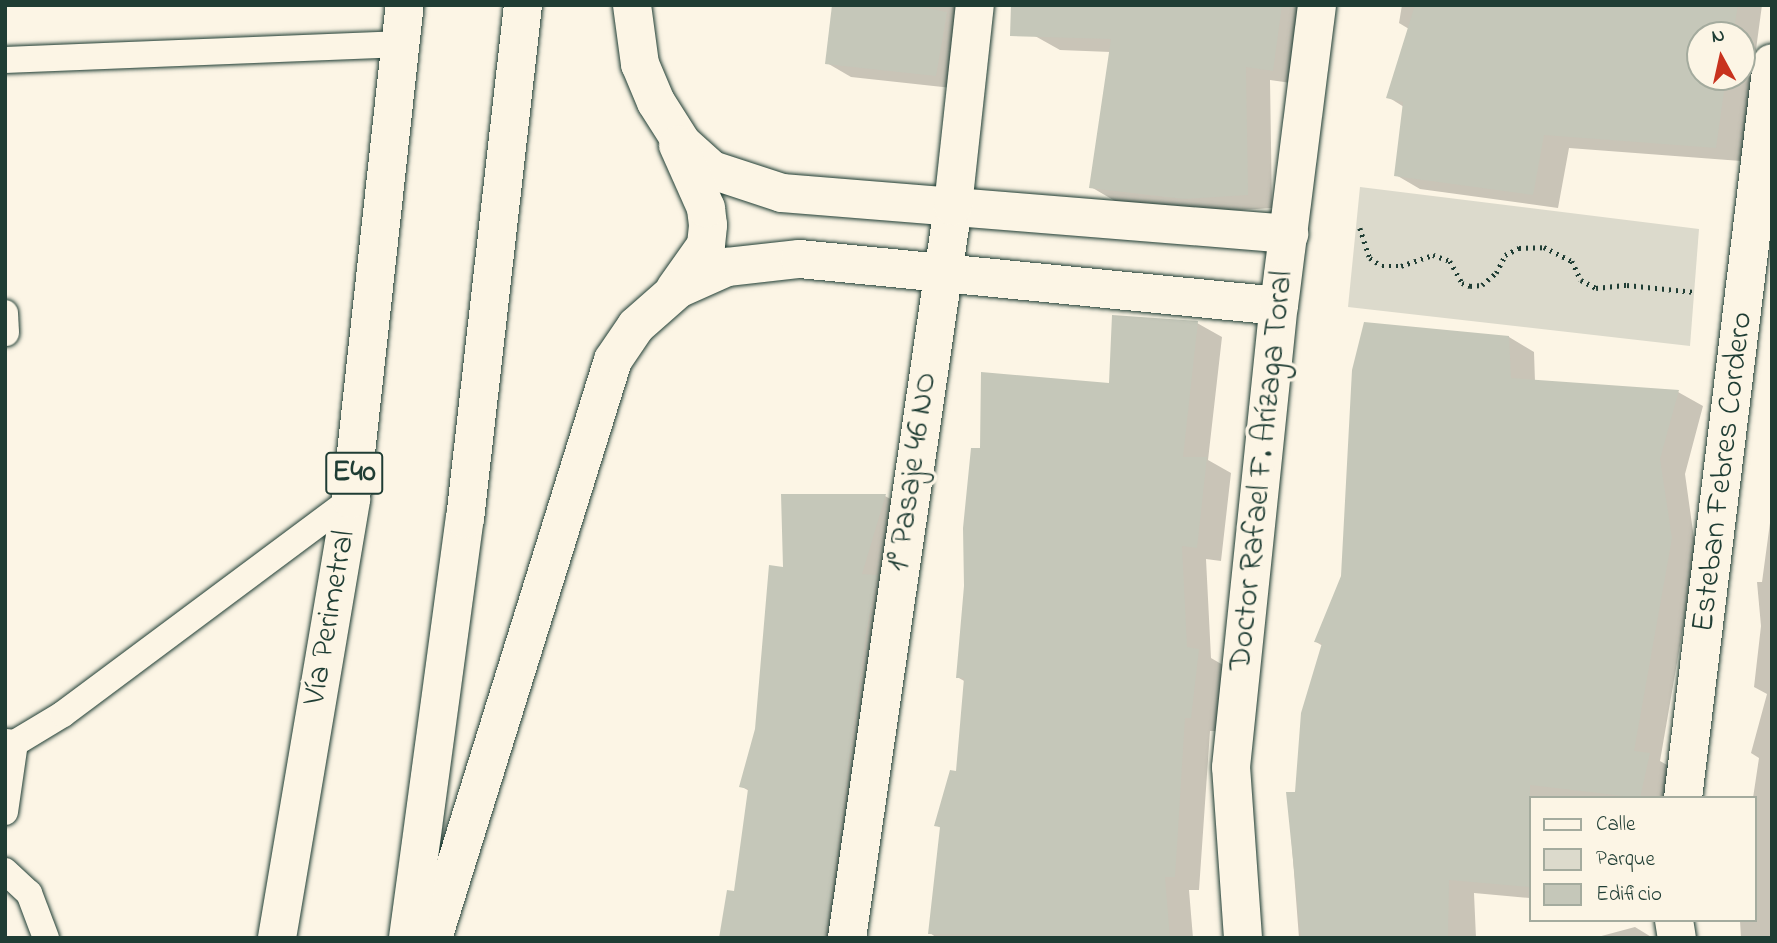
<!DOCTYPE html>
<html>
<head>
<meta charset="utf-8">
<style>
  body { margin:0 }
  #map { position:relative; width:1777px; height:943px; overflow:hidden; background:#fcf5e5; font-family:"Indie Flower",sans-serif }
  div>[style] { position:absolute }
  .green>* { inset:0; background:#dcdacc }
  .shadow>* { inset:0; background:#0003 }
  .building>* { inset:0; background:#c5c7b9 }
  .path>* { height:4.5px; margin-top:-2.25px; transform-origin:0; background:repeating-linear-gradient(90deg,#1f3d34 0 2px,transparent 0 7px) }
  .roads { filter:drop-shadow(0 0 2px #1f3d34) drop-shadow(0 0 2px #1f3d34) }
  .service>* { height:26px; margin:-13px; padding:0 13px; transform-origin:13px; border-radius:13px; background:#fcf5e5 }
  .minor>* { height:38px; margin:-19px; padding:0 19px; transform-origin:19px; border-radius:19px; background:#fcf5e5 }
  .trunk>* { height:38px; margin:-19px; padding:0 19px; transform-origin:19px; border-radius:19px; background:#fcf5e5 }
  span { translate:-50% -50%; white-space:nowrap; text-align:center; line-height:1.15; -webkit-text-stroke:7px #fcf5e5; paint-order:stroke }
  .shield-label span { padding:2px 5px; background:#fcf5e5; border:2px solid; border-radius:5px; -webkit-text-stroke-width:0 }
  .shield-label { font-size:30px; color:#1f3d34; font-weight:700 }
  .street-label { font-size:32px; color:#1f3d34 }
  .frame { position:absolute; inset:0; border:7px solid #1f3d34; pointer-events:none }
  .legend { position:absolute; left:1529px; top:796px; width:228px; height:126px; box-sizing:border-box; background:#fcf5e5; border:2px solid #a4ab9e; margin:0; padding:9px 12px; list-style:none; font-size:21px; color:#1f3d34 }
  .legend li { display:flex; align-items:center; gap:14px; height:35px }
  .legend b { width:35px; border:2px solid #a4ab9e }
  .north { position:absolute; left:1686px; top:21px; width:70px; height:70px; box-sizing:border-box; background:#fcf5e5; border:2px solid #a4ab9e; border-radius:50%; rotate:352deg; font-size:19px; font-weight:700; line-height:28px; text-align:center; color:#1f3d34 }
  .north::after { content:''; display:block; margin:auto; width:24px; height:32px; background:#c8321e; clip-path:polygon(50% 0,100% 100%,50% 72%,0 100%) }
</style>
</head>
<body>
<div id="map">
  <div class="green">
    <div style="clip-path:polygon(1360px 187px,1699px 229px,1690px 346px,1348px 307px)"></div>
  </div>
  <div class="shadow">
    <div style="clip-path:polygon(834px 5px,960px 5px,961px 89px,851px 77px,827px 63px)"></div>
    <div style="clip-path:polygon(1035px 5px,1301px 5px,1298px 84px,1270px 80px,1272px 208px,1210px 212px,1115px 201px,1091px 187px,1111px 52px,1060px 50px,1035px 36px)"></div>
    <div style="clip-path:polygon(evenodd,1402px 5px,1762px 5px,1741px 161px,1569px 148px,1558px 208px,1420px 189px,1396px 175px,1404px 107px,1388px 97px,1409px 29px,1399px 23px,1402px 5px,1700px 35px,1742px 35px,1742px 77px,1700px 77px,1700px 35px)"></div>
    <div style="clip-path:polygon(1197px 323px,1222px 337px,1208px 460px,1231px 473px,1221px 561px,1206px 559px,1211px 658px,1223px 665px,1216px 731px,1210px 731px,1199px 890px,1189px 890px,1193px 938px,937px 938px,930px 933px,941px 828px,936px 825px,958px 773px,966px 682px,957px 677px,982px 450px,1111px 385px)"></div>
    <div style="clip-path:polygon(1509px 337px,1534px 352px,1535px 382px,1678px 392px,1703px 406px,1685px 474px,1696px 553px,1660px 761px,1674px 769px,1667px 798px,1530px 798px,1530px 898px,1474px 893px,1476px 938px,1299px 938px,1288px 794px,1297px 794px,1323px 646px,1316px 642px)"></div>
    <div style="clip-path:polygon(885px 496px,910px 510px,850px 938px,721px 938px,736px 893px,749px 791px,741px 786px,757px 729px,785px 569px)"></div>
    <div style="clip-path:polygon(1772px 508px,1772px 938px,1741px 938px,1740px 921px,1754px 920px,1753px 798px,1759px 758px,1751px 753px,1767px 694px,1754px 687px,1761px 626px,1757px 582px,1762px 582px)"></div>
    <div style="clip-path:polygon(1635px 927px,1653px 938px,1594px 938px)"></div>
  </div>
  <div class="building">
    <div style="clip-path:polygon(832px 5px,910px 5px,947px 12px,936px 76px,825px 64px)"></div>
    <div style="clip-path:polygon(1011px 5px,1282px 5px,1273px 71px,1246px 67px,1248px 195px,1184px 199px,1089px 188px,1111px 39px,1010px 36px)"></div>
    <div style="clip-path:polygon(1415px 5px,1738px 5px,1733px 35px,1700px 35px,1700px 77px,1726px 77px,1716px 148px,1544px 135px,1533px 195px,1394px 176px,1403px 102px,1386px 98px)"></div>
    <div style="clip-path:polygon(1112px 315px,1198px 321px,1183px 457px,1207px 457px,1197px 548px,1182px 546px,1187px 647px,1199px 649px,1191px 718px,1185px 718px,1175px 877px,1165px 877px,1170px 938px,928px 934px,940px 827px,934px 826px,950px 770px,956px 771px,964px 678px,956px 678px,964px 586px,963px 528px,971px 448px,980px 448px,981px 372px,1109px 383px)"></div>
    <div style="clip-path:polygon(1364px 322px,1509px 336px,1511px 378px,1679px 390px,1660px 459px,1672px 538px,1634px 751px,1650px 753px,1640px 798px,1530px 785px,1530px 887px,1449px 880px,1448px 938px,1301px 938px,1286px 792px,1295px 792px,1301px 713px,1322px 643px,1314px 642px,1341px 576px,1352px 370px)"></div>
    <div style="clip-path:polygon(781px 494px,886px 494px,862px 574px,877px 575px,866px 633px,825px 938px,719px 938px,727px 890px,734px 891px,748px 789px,739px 787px,755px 729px,769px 565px,783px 567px)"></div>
  </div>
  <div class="path">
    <div style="left:1360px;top:228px;width:32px;rotate:72deg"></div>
    <div style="left:1370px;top:258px;width:14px;rotate:34deg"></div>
    <div style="left:1382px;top:266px;width:19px"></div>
    <div style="left:1401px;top:266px;width:34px;rotate:-19deg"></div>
    <div style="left:1433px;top:255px;width:18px;rotate:19deg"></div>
    <div style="left:1450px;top:261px;width:25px;rotate:61deg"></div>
    <div style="left:1462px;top:283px;width:9px;rotate:21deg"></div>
    <div style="left:1470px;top:286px;width:12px;rotate:-5deg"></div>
    <div style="left:1482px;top:285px;width:18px;rotate:-41deg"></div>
    <div style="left:1496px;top:273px;width:20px;rotate:-63deg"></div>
    <div style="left:1505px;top:255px;width:16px;rotate:-27deg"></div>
    <div style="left:1519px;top:248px;width:25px;rotate:-2deg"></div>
    <div style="left:1544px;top:247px;width:31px;rotate:27deg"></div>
    <div style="left:1572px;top:261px;width:21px;rotate:65deg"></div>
    <div style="left:1581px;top:280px;width:17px;rotate:28deg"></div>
    <div style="left:1596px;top:288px;width:31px;rotate:-6deg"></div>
    <div style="left:1627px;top:285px;width:68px;rotate:5.9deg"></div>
  </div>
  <div class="roads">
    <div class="service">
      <div style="left:5px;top:60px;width:398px;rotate:-2.3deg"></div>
      <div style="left:5px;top:313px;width:20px;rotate:87deg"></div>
      <div style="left:5px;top:742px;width:10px;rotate:6deg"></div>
      <div style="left:15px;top:743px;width:56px;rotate:-31.1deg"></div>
      <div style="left:63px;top:714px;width:359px;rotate:-36.7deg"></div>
      <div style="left:5px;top:812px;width:70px;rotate:-81.8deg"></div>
      <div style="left:5px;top:871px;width:33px;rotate:43deg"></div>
      <div style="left:29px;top:893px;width:48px;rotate:69.3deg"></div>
    </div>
    <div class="minor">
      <div style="left:632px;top:5px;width:60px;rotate:82.3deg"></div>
      <div style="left:640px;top:64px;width:41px;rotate:67.2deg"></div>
      <div style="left:656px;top:102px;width:49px;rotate:57.6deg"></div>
      <div style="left:682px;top:143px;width:40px;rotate:42deg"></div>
      <div style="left:712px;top:170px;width:74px;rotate:18.2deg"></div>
      <div style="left:782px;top:193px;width:509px;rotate:4.62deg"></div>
      <div style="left:675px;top:289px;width:54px;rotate:-54.8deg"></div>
      <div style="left:706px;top:245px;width:20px;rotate:-84deg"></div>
      <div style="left:708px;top:225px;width:17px;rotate:-97deg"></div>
      <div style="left:706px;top:208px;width:69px;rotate:-114deg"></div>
      <div style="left:1683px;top:798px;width:740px;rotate:-83.1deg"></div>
      <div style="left:1674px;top:920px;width:18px;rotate:81deg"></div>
      <div style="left:433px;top:938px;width:605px;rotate:-72.7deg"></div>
      <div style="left:613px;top:360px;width:41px;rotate:-55.9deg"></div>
      <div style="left:636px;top:326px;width:56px;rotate:-41.4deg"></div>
      <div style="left:678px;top:289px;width:54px;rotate:-24.2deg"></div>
      <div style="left:727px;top:267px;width:73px;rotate:-6.3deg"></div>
      <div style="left:800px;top:259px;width:481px;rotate:5.6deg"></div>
      <div style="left:847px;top:938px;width:740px;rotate:-81.76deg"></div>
      <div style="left:953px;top:206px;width:202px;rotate:-83.8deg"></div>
      <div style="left:1243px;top:938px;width:171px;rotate:-94deg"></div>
      <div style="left:1231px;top:767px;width:463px;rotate:-84.1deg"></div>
      <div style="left:1279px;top:306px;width:303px;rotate:-82.8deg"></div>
    </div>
    <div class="trunk">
      <div style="left:277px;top:938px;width:445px;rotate:-80.4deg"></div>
      <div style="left:351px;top:499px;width:497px;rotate:-83.8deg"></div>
      <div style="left:408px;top:938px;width:423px;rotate:-82.3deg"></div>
      <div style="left:465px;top:519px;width:517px;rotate:-83.56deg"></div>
    </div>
  </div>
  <div class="shield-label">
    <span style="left:354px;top:473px">E40</span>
  </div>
  <div class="street-label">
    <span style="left:1263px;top:471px;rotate:-84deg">Doctor Rafael F. Arízaga Toral</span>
    <span style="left:914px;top:472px;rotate:-82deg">1° Pasaje 46 NO</span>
    <span style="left:1724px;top:472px;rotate:-83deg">Esteban Febres Cordero</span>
    <span style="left:331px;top:618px;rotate:-80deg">Vía Perimetral</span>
  </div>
  <div class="frame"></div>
  <ul class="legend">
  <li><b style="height:9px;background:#fcf5e5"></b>Calle</li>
  <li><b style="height:19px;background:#dcdacc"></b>Parque</li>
  <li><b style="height:19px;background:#c5c7b9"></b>Edificio</li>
  </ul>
  <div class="north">N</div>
</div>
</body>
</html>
